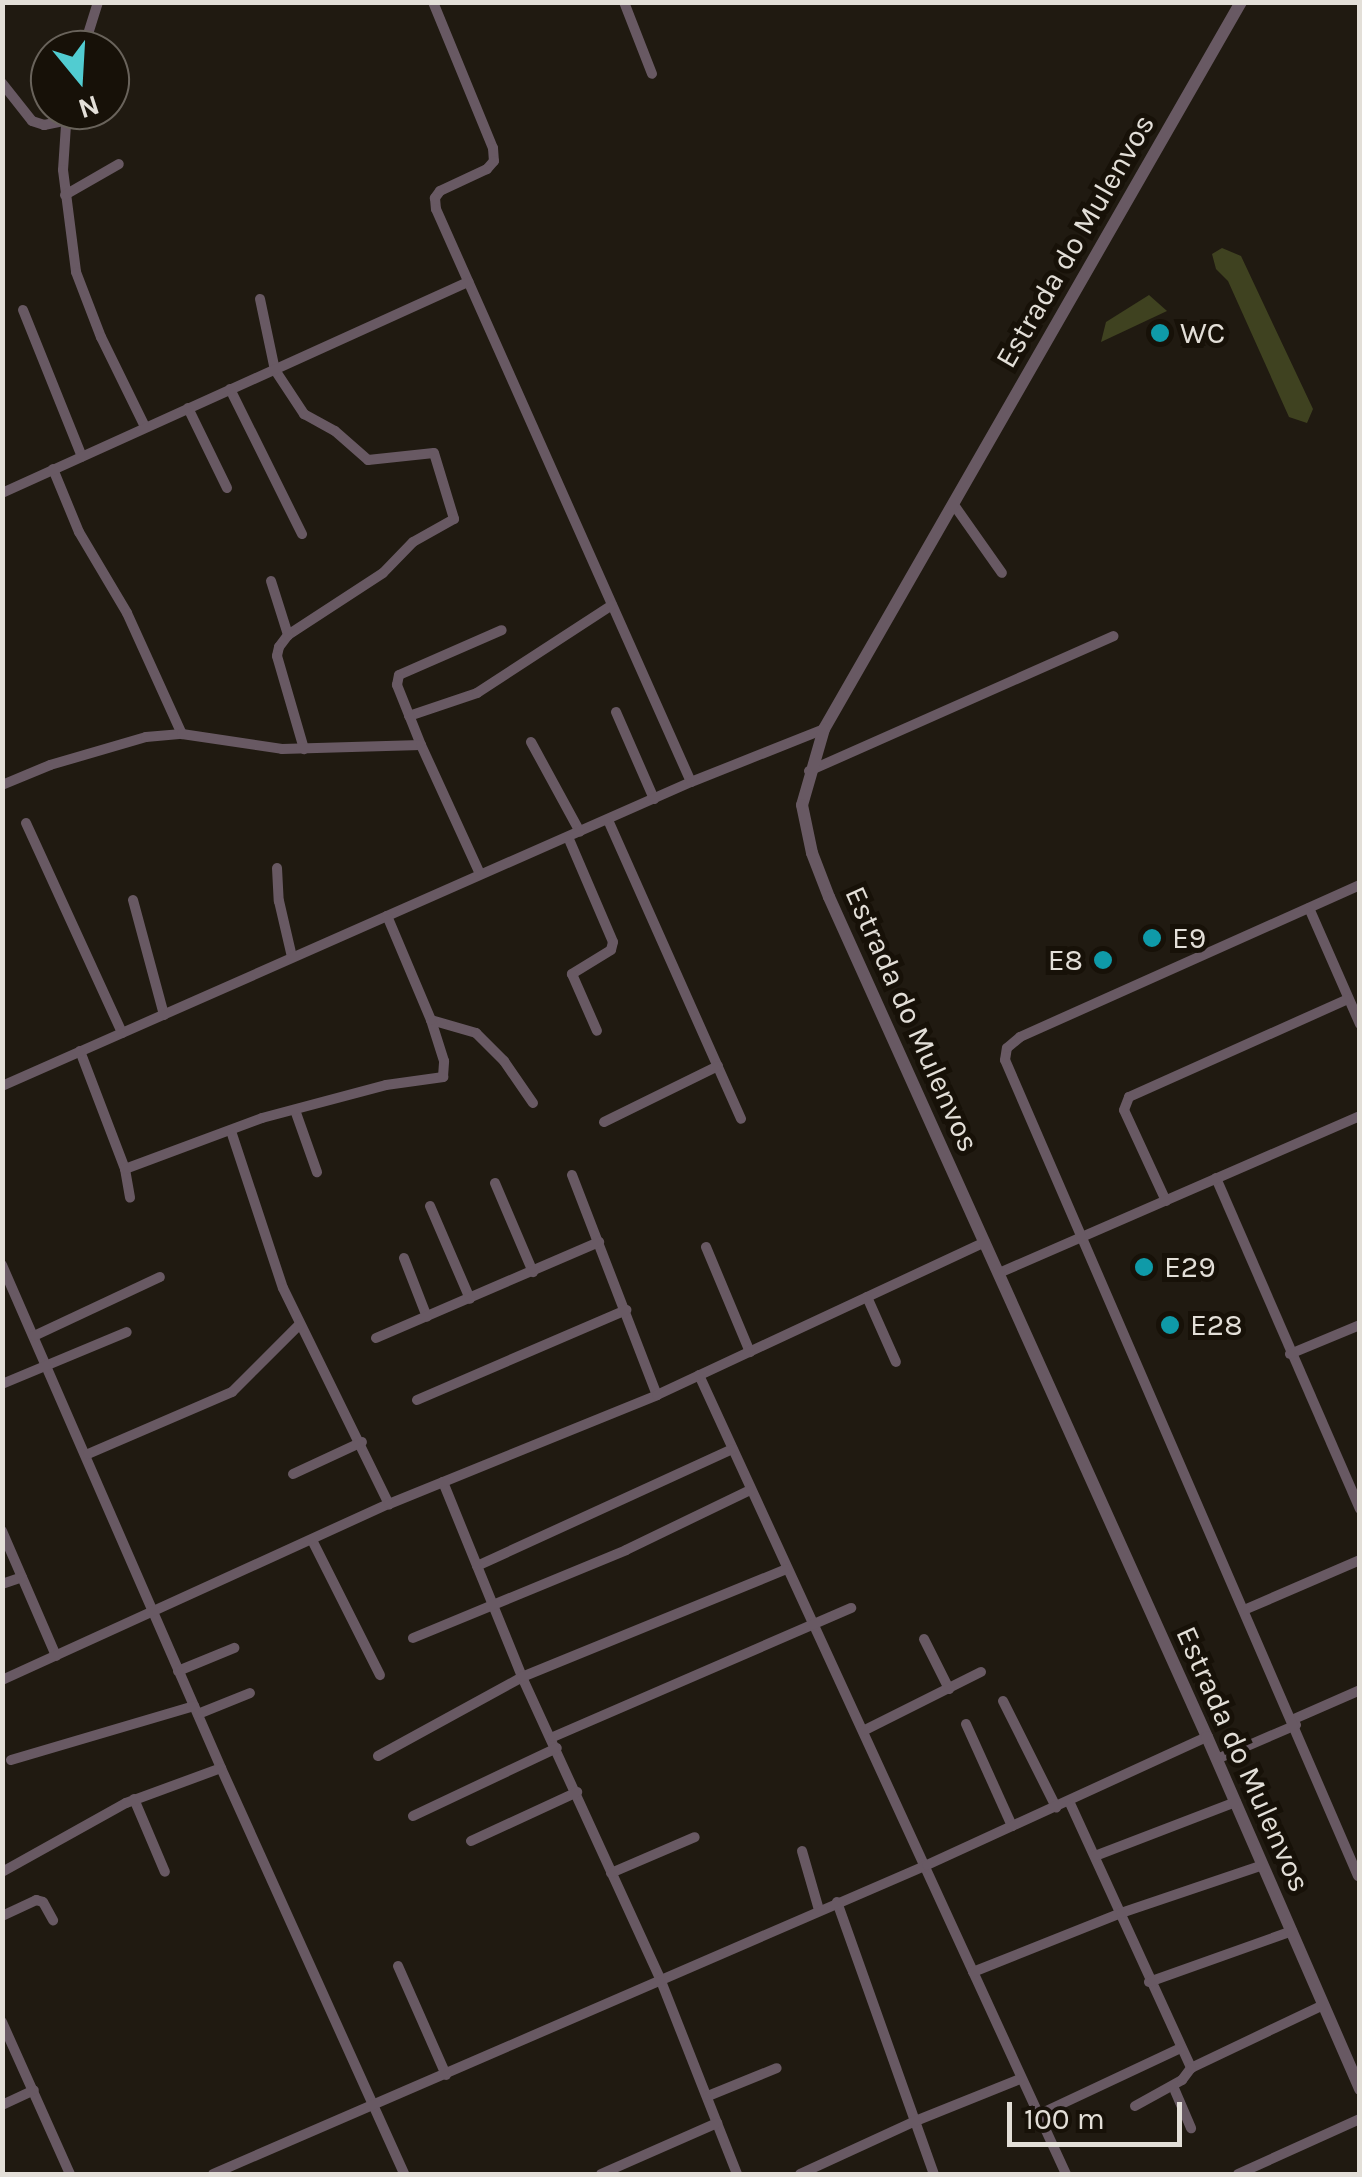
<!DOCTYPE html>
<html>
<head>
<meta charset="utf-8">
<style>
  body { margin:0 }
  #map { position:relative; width:1362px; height:2177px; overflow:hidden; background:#201a11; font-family:Karla,sans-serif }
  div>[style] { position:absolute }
  .green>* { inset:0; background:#3f4220 }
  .minor>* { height:10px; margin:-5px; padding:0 5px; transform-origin:5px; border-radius:5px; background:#685963 }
  .tertiary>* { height:12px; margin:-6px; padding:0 6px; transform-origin:6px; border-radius:6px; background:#685963 }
  .dots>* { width:28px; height:28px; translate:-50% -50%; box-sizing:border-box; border:5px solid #171108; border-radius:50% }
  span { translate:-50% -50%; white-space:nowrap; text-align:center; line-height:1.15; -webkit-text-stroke:10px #171108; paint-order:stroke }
  .street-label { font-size:30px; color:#e3dfd8 }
  .poi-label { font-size:30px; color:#e3dfd8 }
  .left { translate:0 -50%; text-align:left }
  .right { translate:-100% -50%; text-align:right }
  .frame { position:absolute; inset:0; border:5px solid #e3dfd8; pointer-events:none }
  .north { position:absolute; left:30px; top:30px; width:100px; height:100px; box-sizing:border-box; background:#171108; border:2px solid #69635b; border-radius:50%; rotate:162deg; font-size:28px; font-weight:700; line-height:40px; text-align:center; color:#e3dfd8 }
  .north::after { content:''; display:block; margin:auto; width:35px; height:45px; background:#51ccd1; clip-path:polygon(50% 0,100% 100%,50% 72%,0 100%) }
  .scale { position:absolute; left:1007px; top:2102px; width:175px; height:45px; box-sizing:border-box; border:5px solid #e3dfd8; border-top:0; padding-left:12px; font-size:30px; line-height:35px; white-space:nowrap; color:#e3dfd8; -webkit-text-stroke:8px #171108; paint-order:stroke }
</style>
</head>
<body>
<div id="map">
  <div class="green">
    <div style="clip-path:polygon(1222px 248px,1241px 256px,1313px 409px,1307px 423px,1289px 417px,1228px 281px,1216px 269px,1212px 254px)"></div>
    <div style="clip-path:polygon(1149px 295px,1167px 311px,1101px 342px,1106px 322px)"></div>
  </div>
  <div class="minor">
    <div style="left:433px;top:2px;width:158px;rotate:67.7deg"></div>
    <div style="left:493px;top:148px;width:13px;rotate:86deg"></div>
    <div style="left:494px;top:161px;width:11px;rotate:131deg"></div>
    <div style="left:487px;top:169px;width:52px;rotate:154.9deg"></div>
    <div style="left:440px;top:191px;width:9px;rotate:126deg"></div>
    <div style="left:435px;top:198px;width:11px;rotate:85deg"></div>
    <div style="left:436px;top:209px;width:627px;rotate:66.01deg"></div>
    <div style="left:624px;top:2px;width:77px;rotate:68.7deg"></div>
    <div style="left:83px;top:50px;width:50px;rotate:-72.6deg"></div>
    <div style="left:2px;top:83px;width:48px;rotate:51.7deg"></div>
    <div style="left:32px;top:121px;width:13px;rotate:18deg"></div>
    <div style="left:44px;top:125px;width:20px;rotate:-11deg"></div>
    <div style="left:67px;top:110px;width:60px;rotate:93.8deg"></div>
    <div style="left:63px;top:170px;width:103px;rotate:82.7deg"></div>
    <div style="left:76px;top:272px;width:70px;rotate:69deg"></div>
    <div style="left:101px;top:337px;width:100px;rotate:63.9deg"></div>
    <div style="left:65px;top:195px;width:62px;rotate:-29.9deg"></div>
    <div style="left:260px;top:299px;width:73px;rotate:78.1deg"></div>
    <div style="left:275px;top:370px;width:53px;rotate:56.6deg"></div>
    <div style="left:304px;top:414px;width:35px;rotate:29deg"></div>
    <div style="left:335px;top:431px;width:44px;rotate:41.3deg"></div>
    <div style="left:368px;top:460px;width:66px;rotate:-6.1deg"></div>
    <div style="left:434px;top:453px;width:69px;rotate:73.1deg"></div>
    <div style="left:454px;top:519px;width:47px;rotate:150.7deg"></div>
    <div style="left:413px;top:542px;width:43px;rotate:134.1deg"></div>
    <div style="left:383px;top:573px;width:113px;rotate:146.9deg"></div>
    <div style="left:288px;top:635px;width:15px;rotate:127deg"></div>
    <div style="left:279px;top:647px;width:9px;rotate:103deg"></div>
    <div style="left:277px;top:656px;width:97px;rotate:73.8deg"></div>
    <div style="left:23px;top:310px;width:158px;rotate:68.1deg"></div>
    <div style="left:230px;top:389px;width:162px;rotate:63.6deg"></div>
    <div style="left:188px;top:408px;width:89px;rotate:64deg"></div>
    <div style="left:53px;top:469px;width:68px;rotate:67.6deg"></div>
    <div style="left:79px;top:532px;width:94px;rotate:59.3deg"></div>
    <div style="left:127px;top:613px;width:133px;rotate:65.6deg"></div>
    <div style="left:2px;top:493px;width:512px;rotate:-24.36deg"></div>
    <div style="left:954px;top:505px;width:83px;rotate:54.8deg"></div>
    <div style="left:271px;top:581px;width:57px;rotate:72.5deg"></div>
    <div style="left:616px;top:712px;width:95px;rotate:66.4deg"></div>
    <div style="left:409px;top:716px;width:72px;rotate:-18.7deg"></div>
    <div style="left:477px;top:693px;width:161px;rotate:-33.1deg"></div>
    <div style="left:531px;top:742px;width:102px;rotate:61.4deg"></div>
    <div style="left:421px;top:745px;width:65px;rotate:-111.8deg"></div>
    <div style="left:397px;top:685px;width:10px;rotate:-79deg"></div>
    <div style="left:399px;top:675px;width:112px;rotate:-23.6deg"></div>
    <div style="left:809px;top:771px;width:333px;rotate:-23.9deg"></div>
    <div style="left:2px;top:785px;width:52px;rotate:-22.6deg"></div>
    <div style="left:50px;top:765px;width:100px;rotate:-16.3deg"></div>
    <div style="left:146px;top:737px;width:36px;rotate:-5deg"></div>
    <div style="left:182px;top:734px;width:101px;rotate:8.5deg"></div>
    <div style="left:282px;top:749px;width:139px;rotate:-1.6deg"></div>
    <div style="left:421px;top:745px;width:142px;rotate:65.4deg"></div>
    <div style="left:608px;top:820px;width:327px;rotate:66deg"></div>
    <div style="left:26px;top:823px;width:231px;rotate:65.4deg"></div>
    <div style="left:568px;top:837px;width:114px;rotate:66.8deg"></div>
    <div style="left:613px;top:942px;width:8px;rotate:104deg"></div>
    <div style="left:611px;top:950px;width:46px;rotate:148.4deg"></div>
    <div style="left:572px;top:974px;width:62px;rotate:66.3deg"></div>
    <div style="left:277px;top:868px;width:33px;rotate:87deg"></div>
    <div style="left:279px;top:901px;width:57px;rotate:76.9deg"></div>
    <div style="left:133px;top:900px;width:119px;rotate:74.9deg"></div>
    <div style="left:1309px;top:908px;width:127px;rotate:66.3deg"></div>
    <div style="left:431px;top:1020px;width:47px;rotate:16.1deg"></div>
    <div style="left:476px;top:1033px;width:40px;rotate:45deg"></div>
    <div style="left:504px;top:1061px;width:51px;rotate:55.4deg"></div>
    <div style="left:80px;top:1051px;width:126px;rotate:69.1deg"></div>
    <div style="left:125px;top:1169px;width:29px;rotate:80deg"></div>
    <div style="left:2px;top:1086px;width:753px;rotate:-23.81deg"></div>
    <div style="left:691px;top:782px;width:143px;rotate:-21.7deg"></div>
    <div style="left:295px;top:1110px;width:66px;rotate:70.5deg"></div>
    <div style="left:604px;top:1122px;width:127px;rotate:-26.2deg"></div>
    <div style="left:231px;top:1131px;width:165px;rotate:71.7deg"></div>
    <div style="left:283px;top:1288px;width:241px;rotate:63.9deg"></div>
    <div style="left:125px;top:1169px;width:146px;rotate:-20.4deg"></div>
    <div style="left:262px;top:1118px;width:128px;rotate:-14.9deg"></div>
    <div style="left:386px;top:1085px;width:58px;rotate:-8deg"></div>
    <div style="left:443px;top:1077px;width:16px;rotate:-86deg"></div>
    <div style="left:444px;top:1061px;width:43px;rotate:-107.6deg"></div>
    <div style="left:431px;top:1020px;width:113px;rotate:-112.9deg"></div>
    <div style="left:572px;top:1175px;width:236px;rotate:68.9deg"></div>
    <div style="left:1216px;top:1178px;width:361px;rotate:66.5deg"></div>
    <div style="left:495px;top:1183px;width:97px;rotate:66.9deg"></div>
    <div style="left:1166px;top:1201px;width:100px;rotate:-114.8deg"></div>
    <div style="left:1124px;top:1110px;width:14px;rotate:-69deg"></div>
    <div style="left:1129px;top:1097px;width:240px;rotate:-24.1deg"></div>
    <div style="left:430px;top:1206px;width:101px;rotate:66.7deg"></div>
    <div style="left:706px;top:1247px;width:114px;rotate:67.3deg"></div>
    <div style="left:404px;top:1258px;width:63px;rotate:68.7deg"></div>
    <div style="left:2px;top:1265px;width:549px;rotate:66.47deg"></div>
    <div style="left:221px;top:1768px;width:445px;rotate:65.7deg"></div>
    <div style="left:999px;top:1273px;width:394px;rotate:-23.5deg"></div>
    <div style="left:867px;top:1297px;width:71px;rotate:66deg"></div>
    <div style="left:34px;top:1336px;width:139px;rotate:-25.1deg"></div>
    <div style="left:376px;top:1338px;width:243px;rotate:-23.3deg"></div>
    <div style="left:1290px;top:1354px;width:76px;rotate:-22.5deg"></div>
    <div style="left:699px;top:1375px;width:879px;rotate:65.33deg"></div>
    <div style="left:2px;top:1384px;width:135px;rotate:-22.6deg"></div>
    <div style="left:417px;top:1400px;width:228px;rotate:-23.3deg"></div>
    <div style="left:88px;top:1454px;width:157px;rotate:-23.3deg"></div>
    <div style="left:232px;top:1392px;width:96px;rotate:-45deg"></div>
    <div style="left:293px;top:1474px;width:76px;rotate:-24.9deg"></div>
    <div style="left:443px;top:1482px;width:210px;rotate:67.9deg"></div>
    <div style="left:522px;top:1677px;width:334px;rotate:65.4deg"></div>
    <div style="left:661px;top:1981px;width:207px;rotate:68.5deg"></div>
    <div style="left:2px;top:1531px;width:136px;rotate:66.6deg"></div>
    <div style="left:313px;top:1542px;width:149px;rotate:63.3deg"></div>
    <div style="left:477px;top:1566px;width:281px;rotate:-24.6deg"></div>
    <div style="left:2px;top:1584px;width:21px;rotate:-19deg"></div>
    <div style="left:1244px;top:1610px;width:126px;rotate:-23.3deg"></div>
    <div style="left:413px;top:1638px;width:230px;rotate:-22.4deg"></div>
    <div style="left:626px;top:1550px;width:138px;rotate:-25.8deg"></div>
    <div style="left:924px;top:1639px;width:56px;rotate:63.4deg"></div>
    <div style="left:178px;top:1671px;width:61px;rotate:-22.3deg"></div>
    <div style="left:2px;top:1680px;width:425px;rotate:-24.5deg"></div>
    <div style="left:389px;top:1504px;width:289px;rotate:-22.1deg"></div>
    <div style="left:657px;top:1395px;width:362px;rotate:-25deg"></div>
    <div style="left:1003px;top:1701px;width:119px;rotate:63.4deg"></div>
    <div style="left:198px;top:1714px;width:56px;rotate:-22deg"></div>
    <div style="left:1294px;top:1719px;width:72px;rotate:-23.7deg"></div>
    <div style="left:966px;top:1724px;width:112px;rotate:65.7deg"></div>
    <div style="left:863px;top:1731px;width:132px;rotate:-26.6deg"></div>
    <div style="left:553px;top:1737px;width:325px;rotate:-23.4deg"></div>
    <div style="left:378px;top:1756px;width:164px;rotate:-28.7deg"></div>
    <div style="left:522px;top:1677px;width:286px;rotate:-22.2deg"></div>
    <div style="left:1217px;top:1759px;width:86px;rotate:-23.3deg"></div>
    <div style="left:11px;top:1760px;width:191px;rotate:-16.4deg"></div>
    <div style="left:134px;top:1799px;width:79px;rotate:67deg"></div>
    <div style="left:1069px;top:1801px;width:294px;rotate:65.4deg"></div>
    <div style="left:1191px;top:2068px;width:146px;rotate:-25.5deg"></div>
    <div style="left:413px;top:1816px;width:159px;rotate:-25.3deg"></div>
    <div style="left:471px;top:1841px;width:117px;rotate:-24.8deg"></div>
    <div style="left:802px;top:1851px;width:61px;rotate:73.9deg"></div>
    <div style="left:1095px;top:1856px;width:151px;rotate:-21deg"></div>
    <div style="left:2px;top:1872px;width:142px;rotate:-29.1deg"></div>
    <div style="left:126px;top:1803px;width:101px;rotate:-20.2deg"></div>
    <div style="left:611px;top:1873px;width:91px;rotate:-23.2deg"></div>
    <div style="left:1358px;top:1876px;width:889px;rotate:-113.39deg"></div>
    <div style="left:1005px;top:1060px;width:12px;rotate:-81deg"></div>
    <div style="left:1007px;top:1048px;width:17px;rotate:-40deg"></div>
    <div style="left:1020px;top:1037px;width:372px;rotate:-24.1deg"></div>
    <div style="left:837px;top:1902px;width:289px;rotate:70.4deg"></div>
    <div style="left:2px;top:1916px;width:38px;rotate:-25deg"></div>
    <div style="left:36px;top:1900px;width:7px;rotate:16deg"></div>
    <div style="left:43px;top:1902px;width:21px;rotate:61deg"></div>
    <div style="left:398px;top:1966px;width:119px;rotate:66.2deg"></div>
    <div style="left:973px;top:1972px;width:159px;rotate:-21.7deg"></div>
    <div style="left:1121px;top:1913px;width:150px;rotate:-18.7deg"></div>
    <div style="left:1149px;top:1982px;width:152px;rotate:-19.6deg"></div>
    <div style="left:2px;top:2022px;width:167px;rotate:65.9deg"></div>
    <div style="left:1173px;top:2086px;width:46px;rotate:66.8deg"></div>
    <div style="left:708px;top:2096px;width:74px;rotate:-22.1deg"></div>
    <div style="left:2px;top:2105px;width:35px;rotate:-25deg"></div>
    <div style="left:1135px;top:2106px;width:54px;rotate:-29deg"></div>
    <div style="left:1182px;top:2080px;width:15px;rotate:-53deg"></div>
    <div style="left:1040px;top:2114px;width:156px;rotate:-25.1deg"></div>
    <div style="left:213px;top:2174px;width:778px;rotate:-23.4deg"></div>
    <div style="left:927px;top:1865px;width:308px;rotate:-24.6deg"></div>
    <div style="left:601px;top:2174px;width:127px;rotate:-23.7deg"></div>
    <div style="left:800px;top:2174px;width:124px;rotate:-24.7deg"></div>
    <div style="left:913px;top:2122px;width:115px;rotate:-21.9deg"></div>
    <div style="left:1238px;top:2174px;width:134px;rotate:-24.3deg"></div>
  </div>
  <div class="tertiary">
    <div style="left:1241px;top:2px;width:838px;rotate:119.84deg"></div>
    <div style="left:824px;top:729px;width:79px;rotate:106.1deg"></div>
    <div style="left:802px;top:805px;width:49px;rotate:78.2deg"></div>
    <div style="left:812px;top:853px;width:47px;rotate:68.9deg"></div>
    <div style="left:829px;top:897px;width:921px;rotate:65.77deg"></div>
    <div style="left:1207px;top:1737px;width:384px;rotate:66.5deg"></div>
  </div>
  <div class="dots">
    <div style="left:1160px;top:333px;background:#0f9aa8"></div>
    <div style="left:1152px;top:938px;background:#0f9aa8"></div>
    <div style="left:1103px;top:960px;background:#0f9aa8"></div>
    <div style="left:1144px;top:1267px;background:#0f9aa8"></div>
    <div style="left:1170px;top:1325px;background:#0f9aa8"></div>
  </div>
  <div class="street-label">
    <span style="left:1075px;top:241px;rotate:-60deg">Estrada do Mulenvos</span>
    <span style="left:912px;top:1019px;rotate:66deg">Estrada do Mulenvos</span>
    <span style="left:1243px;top:1759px;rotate:66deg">Estrada do Mulenvos</span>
  </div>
  <div class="poi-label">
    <span class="left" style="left:1180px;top:333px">WC</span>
    <span class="left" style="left:1172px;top:938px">E9</span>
    <span class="right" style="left:1083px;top:960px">E8</span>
    <span class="left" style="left:1164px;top:1267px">E29</span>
    <span class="left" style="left:1190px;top:1325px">E28</span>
  </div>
  <div class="frame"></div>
  <div class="north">N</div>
  <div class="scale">100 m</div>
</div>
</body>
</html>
